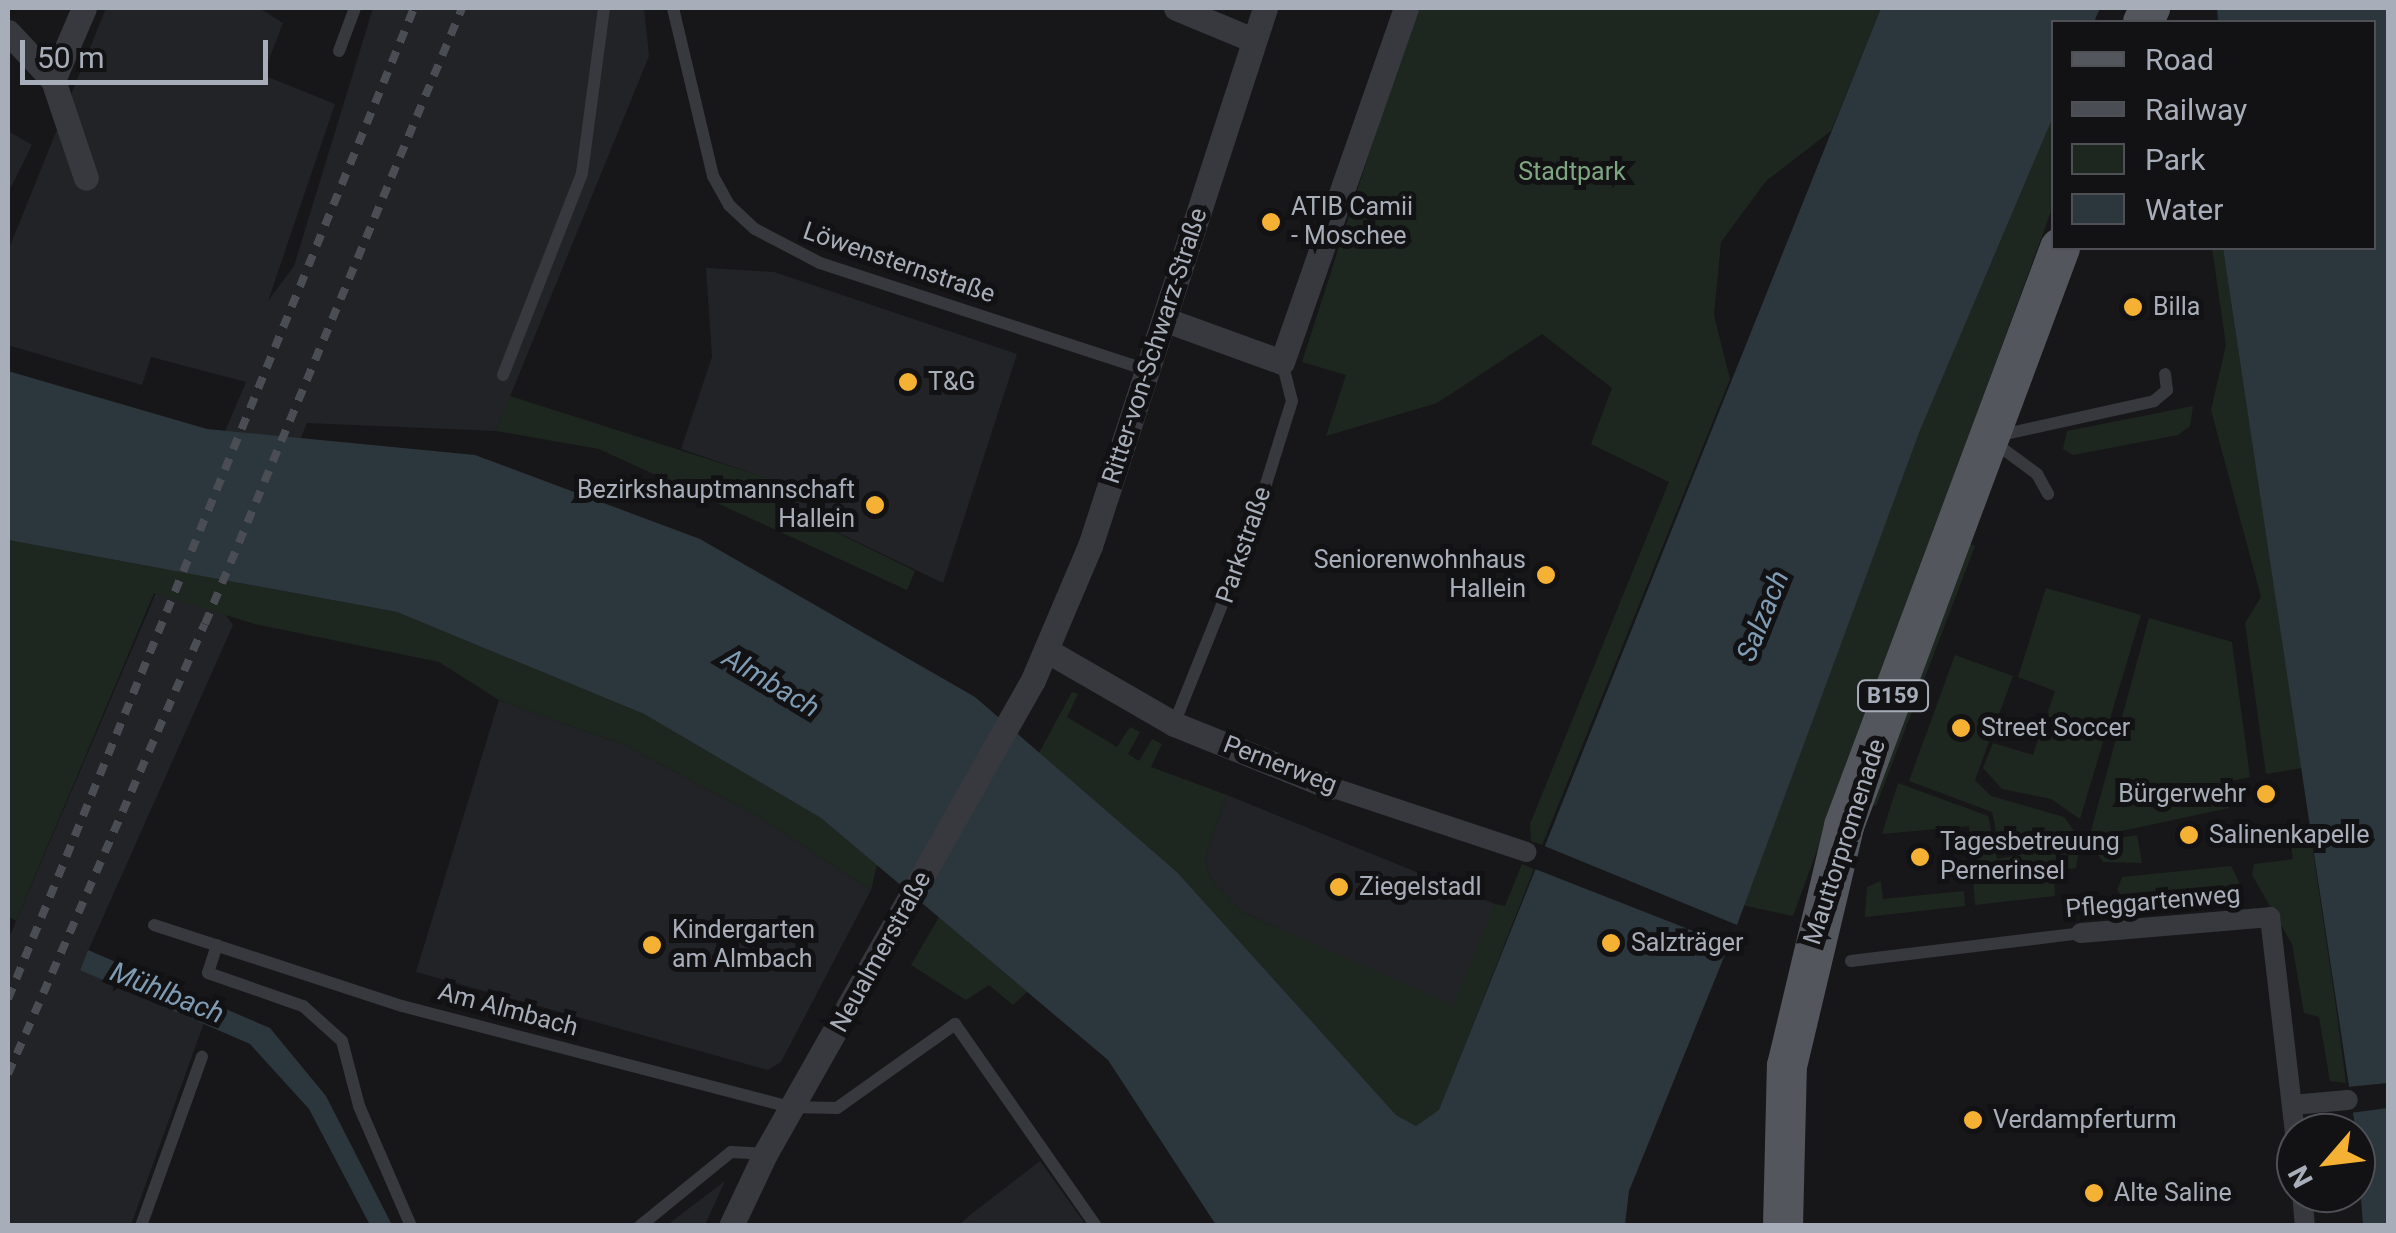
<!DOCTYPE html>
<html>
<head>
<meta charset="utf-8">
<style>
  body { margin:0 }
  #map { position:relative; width:2396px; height:1233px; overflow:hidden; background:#171719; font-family:Roboto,sans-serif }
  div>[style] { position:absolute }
  .built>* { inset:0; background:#222326 }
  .green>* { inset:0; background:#1e271f }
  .water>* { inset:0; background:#2c363d }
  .pier>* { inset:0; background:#171719 }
  .service>* { height:12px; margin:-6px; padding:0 6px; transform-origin:6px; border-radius:6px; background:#37393e }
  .pedestrian>* { height:20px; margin:-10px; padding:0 10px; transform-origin:10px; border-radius:10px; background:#37393e }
  .minor>* { height:25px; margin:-12.5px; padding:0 12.5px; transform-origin:12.5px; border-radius:12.5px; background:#37393e }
  .primary>* { height:40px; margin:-20px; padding:0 20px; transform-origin:20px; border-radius:20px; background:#53565d }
  .rail>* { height:8px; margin-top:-4px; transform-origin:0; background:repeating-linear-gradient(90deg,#4a4d53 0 12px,transparent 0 22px) }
  .dots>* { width:28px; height:28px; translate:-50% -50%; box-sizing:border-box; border:5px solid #121214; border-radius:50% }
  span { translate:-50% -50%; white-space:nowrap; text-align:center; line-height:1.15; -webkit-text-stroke:10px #121214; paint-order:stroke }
  .shield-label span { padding:2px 8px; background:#121214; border:2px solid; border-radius:8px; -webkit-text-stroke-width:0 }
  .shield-label { font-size:22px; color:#a8aeb9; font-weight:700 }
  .park-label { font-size:25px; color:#7fa481 }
  .poi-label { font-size:25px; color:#a8aeb9 }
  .left { translate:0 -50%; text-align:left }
  .right { translate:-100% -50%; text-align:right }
  .street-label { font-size:25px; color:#a8aeb9 }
  .water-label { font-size:28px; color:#7f9cb4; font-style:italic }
  .frame { position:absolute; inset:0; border:10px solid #a8aeb9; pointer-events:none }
  .legend { position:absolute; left:2051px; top:20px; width:325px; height:230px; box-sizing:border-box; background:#121214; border:2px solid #4e5056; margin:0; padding:12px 18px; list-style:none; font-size:30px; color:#a8aeb9 }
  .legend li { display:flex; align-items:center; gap:20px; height:50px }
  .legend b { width:50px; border:2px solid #4e5056 }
  .north { position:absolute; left:2276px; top:1113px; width:100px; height:100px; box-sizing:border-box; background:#121214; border:2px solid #4e5056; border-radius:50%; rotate:242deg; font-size:28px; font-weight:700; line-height:40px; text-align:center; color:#a8aeb9 }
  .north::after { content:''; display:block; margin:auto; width:35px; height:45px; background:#f4b133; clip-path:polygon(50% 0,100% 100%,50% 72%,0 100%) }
  .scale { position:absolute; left:20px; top:40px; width:248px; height:45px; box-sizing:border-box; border:5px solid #a8aeb9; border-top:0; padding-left:12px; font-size:30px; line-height:35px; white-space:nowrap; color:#a8aeb9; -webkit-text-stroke:8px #121214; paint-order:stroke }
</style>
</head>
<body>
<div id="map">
  <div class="built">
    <div style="clip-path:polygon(106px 8px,259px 8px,283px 23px,263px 75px,335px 104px,268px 301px,294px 266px,373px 8px,644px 8px,649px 56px,496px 431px,307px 423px,226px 615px,233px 625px,80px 969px,205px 1020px,131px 1225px,8px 1226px,8px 940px,246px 382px,151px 357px,142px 385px,8px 345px,8px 251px)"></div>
    <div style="clip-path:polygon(8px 131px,32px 145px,8px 193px)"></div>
    <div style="clip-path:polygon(706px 268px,774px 272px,1017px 354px,943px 583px,762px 496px,766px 478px,681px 449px,712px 357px)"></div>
    <div style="clip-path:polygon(499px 700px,627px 746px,761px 818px,871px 890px,781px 1062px,768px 1070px,416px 972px)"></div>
    <div style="clip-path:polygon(1227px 795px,1495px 904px,1454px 1006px,1242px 912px,1210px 878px,1205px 859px)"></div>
    <div style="clip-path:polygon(1040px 1161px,1086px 1225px,959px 1225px,970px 1215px)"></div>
    <div style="clip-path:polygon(725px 1181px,705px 1225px,667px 1225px)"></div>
  </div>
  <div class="green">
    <div style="clip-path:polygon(1416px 8px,1881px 8px,1831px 131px,1766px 181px,1721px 242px,1714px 315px,1730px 379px,1542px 845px,1531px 841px,1530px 824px,1669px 482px,1591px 444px,1612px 388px,1542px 334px,1437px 403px,1326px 436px,1346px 375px,1302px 362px)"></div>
    <div style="clip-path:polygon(2053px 117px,2053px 206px,1793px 916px,1742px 905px,1919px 433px)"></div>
    <div style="clip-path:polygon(2212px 248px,2223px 248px,2302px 768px,2266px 774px,2245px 623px,2261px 597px,2211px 410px,2226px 345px)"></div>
    <div style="clip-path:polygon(510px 396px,767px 478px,762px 496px,915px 571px,907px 590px,599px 449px,496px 431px)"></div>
    <div style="clip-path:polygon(2193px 406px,2190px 426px,2178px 435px,2073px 455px,2063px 449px,2067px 431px)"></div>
    <div style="clip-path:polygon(8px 540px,397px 612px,644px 714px,821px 818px,877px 865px,871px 890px,761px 818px,627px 746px,499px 700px,439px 662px,255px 624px,154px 593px,16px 921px,8px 916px)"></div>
    <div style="clip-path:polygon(1968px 543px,1975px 546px,1876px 806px,1871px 804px)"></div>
    <div style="clip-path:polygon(2046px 588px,2141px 615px,2080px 819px,2051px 799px,2002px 789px,1983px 768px,1993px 743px,2033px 755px,2055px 691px,2018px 677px)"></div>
    <div style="clip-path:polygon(2149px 618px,2232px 642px,2250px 777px,2225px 782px,2229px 808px,2089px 838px)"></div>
    <div style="clip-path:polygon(1955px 655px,2013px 676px,1975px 780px,1991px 796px,2064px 817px,2080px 839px,2001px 854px,1992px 812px,1909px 781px)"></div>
    <div style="clip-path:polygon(1072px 692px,1078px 694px,1067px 717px,1117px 747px,1130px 727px,1140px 732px,1128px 754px,1139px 761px,1152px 739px,1162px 744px,1151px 767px,1227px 795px,1205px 859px,1210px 878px,1242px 912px,1453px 1005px,1495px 904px,1505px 906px,1522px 864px,1534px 869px,1439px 1111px,1416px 1126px,1396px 1115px,1177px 872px,1039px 753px)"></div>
    <div style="clip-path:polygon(1898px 783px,1988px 816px,1997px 859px,2080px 844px,2076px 868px,2054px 871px,2055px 896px,1975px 905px,1969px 826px,1882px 834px)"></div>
    <div style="clip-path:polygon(2309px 824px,2335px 1000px,2346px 1083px,2330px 1081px,2319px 1017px,2304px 1013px,2292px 944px,2252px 875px,2254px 864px,2293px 859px,2288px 827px)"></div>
    <div style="clip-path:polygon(2137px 835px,2142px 863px,2103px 862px,2090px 843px)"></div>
    <div style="clip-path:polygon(2231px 866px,2241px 886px,2229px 893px,2126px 902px,2117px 890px,2122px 877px)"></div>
    <div style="clip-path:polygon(1881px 881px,1883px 899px,1964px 891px,1965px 906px,1865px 917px,1867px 887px)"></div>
    <div style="clip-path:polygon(939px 917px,1027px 992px,1013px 1005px,989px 985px,966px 1000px,911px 965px)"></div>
  </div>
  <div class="water">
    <div style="clip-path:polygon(1881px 8px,2100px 8px,2094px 22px,2054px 22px,2053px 117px,1919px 433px,1737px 925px,1629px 1191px,1625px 1225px,1216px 1225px,1108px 1060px,821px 818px,644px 714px,397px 612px,8px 540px,8px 371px,207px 429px,475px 455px,700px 539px,975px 697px,1177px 872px,1396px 1115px,1416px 1126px,1439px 1110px)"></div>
    <div style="clip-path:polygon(2217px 8px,2388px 8px,2388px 1225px,2363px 1225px,2356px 1133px,2223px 248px,2374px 248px,2374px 22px,2218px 22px)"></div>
    <div style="clip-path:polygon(88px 950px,270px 1028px,326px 1096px,392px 1225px,370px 1225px,309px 1109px,250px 1044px,80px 970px)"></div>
  </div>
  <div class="pier">
    <div style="clip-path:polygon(1537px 843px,1737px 925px,1729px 945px,1530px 867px)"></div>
    <div style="clip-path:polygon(2388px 1083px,2388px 1108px,2350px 1113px,2347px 1087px)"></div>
  </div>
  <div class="service">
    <div style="left:673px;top:8px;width:173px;rotate:76.6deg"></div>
    <div style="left:713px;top:176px;width:33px;rotate:61deg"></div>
    <div style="left:729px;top:205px;width:35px;rotate:43deg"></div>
    <div style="left:755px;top:229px;width:73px;rotate:27.6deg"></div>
    <div style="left:820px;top:263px;width:345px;rotate:18.1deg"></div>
    <div style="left:339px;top:51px;width:46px;rotate:-69.6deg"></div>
    <div style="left:503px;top:375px;width:217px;rotate:-68.6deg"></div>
    <div style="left:582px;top:173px;width:166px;rotate:-82.4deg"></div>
    <div style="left:2001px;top:435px;width:157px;rotate:-12.5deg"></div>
    <div style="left:2154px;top:401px;width:17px;rotate:-40deg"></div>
    <div style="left:2167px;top:390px;width:16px;rotate:-97deg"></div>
    <div style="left:1995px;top:443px;width:52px;rotate:36.4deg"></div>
    <div style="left:2037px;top:474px;width:23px;rotate:61deg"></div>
    <div style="left:1174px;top:724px;width:204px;rotate:-68.1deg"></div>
    <div style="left:1250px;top:535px;width:140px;rotate:-72.6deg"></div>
    <div style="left:1292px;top:401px;width:40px;rotate:-104.4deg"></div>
    <div style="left:154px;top:925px;width:261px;rotate:18.1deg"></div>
    <div style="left:402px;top:1006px;width:402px;rotate:14.6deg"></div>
    <div style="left:791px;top:1107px;width:46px;rotate:1.2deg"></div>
    <div style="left:837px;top:1108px;width:145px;rotate:-35.4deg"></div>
    <div style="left:955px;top:1024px;width:246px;rotate:55.1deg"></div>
    <div style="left:217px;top:945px;width:29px;rotate:108deg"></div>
    <div style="left:208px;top:973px;width:101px;rotate:19.2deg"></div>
    <div style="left:303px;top:1006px;width:52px;rotate:41.9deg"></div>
    <div style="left:342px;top:1041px;width:67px;rotate:75.3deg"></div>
    <div style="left:359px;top:1106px;width:131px;rotate:66.6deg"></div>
    <div style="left:1851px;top:961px;width:232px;rotate:-6.9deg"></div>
    <div style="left:141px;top:1226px;width:180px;rotate:-70.2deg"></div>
    <div style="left:640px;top:1226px;width:117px;rotate:-39.1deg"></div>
    <div style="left:731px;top:1152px;width:34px;rotate:3deg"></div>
  </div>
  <div class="pedestrian">
    <div style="left:1331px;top:787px;width:206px;rotate:18.4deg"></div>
    <div style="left:2081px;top:933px;width:190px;rotate:-4.8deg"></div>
    <div style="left:2270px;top:917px;width:226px;rotate:83.4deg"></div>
    <div style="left:2292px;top:1105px;width:56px;rotate:-5.1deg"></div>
    <div style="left:2302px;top:1193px;width:33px;rotate:85deg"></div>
  </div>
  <div class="minor">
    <div style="left:1176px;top:8px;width:81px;rotate:22.5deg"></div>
    <div style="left:8px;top:32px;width:66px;rotate:46.8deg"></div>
    <div style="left:53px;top:80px;width:103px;rotate:71.4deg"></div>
    <div style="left:53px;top:80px;width:78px;rotate:-66.7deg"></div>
    <div style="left:1166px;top:320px;width:123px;rotate:19.9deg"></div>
    <div style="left:1282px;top:362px;width:375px;rotate:-70.7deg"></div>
    <div style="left:1046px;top:650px;width:148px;rotate:30deg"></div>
    <div style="left:1174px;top:724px;width:169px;rotate:21.9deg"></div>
    <div style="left:731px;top:1226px;width:80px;rotate:-64.7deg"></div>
    <div style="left:765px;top:1154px;width:545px;rotate:-60.52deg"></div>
    <div style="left:1033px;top:680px;width:146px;rotate:-67deg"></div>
    <div style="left:1090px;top:546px;width:566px;rotate:-71.98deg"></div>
  </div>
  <div class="primary">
    <div style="left:2143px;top:22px;width:16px;rotate:-63deg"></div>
    <div style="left:1783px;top:1226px;width:160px;rotate:-88.6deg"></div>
    <div style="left:1787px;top:1066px;width:247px;rotate:-76.6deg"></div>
    <div style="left:1844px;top:826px;width:617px;rotate:-69.51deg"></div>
  </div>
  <div class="rail">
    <div style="left:8px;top:999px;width:1071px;rotate:-67.72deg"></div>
    <div style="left:8px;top:1074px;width:491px;rotate:-66.4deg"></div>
    <div style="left:205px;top:624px;width:667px;rotate:-67.35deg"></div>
  </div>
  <div class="dots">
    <div style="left:1271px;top:222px;background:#f4b133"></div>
    <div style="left:2133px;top:307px;background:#f4b133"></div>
    <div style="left:908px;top:382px;background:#f4b133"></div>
    <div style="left:875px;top:505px;background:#f4b133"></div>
    <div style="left:1546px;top:575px;background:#f4b133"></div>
    <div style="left:1961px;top:728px;background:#f4b133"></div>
    <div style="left:2266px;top:794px;background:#f4b133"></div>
    <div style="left:2189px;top:835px;background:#f4b133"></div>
    <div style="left:1920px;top:857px;background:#f4b133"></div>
    <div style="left:1339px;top:887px;background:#f4b133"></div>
    <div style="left:1611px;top:943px;background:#f4b133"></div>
    <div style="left:652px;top:945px;background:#f4b133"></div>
    <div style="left:1973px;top:1120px;background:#f4b133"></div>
    <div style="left:2094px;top:1193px;background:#f4b133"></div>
  </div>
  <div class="shield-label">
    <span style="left:1893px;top:696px">B159</span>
  </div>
  <div class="park-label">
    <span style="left:1572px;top:172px">Stadtpark</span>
  </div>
  <div class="poi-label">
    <span class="left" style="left:1291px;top:222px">ATIB Camii<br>- Moschee</span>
    <span class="left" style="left:2153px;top:307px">Billa</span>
    <span class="left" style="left:928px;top:382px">T&amp;G</span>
    <span class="right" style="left:855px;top:505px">Bezirkshauptmannschaft<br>Hallein</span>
    <span class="right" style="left:1526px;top:575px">Seniorenwohnhaus<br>Hallein</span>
    <span class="left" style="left:1981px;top:728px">Street Soccer</span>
    <span class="right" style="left:2246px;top:794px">Bürgerwehr</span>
    <span class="left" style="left:2209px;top:835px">Salinenkapelle</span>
    <span class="left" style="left:1940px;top:857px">Tagesbetreuung<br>Pernerinsel</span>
    <span class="left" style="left:1359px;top:887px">Ziegelstadl</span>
    <span class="left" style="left:672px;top:945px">Kindergarten<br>am Almbach</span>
    <span class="left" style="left:1631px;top:943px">Salzträger</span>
    <span class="left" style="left:1993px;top:1120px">Verdampferturm</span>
    <span class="left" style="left:2114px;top:1193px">Alte Saline</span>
  </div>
  <div class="street-label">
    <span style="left:899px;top:263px;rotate:19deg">Löwensternstraße</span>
    <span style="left:1155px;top:346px;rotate:-72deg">Ritter-von-Schwarz-Straße</span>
    <span style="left:1244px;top:545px;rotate:-71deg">Parkstraße</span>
    <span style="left:1280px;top:765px;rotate:21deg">Pernerweg</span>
    <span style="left:1845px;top:842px;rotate:-72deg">Mauttorpromenade</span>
    <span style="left:2153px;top:902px;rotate:-5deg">Pfleggartenweg</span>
    <span style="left:881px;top:952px;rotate:-61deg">Neualmerstraße</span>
    <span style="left:508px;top:1010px;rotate:15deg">Am Almbach</span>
  </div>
  <div class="water-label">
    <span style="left:1763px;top:616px;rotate:-68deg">Salzach</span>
    <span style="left:771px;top:683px;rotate:31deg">Almbach</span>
    <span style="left:167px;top:993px;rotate:22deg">Mühlbach</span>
  </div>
  <div class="frame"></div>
  <ul class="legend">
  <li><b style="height:12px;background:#53565d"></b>Road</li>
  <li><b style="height:12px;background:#4a4d53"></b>Railway</li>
  <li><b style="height:28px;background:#1e271f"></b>Park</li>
  <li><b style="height:28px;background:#2c363d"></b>Water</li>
  </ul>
  <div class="north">N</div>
  <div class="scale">50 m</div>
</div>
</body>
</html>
